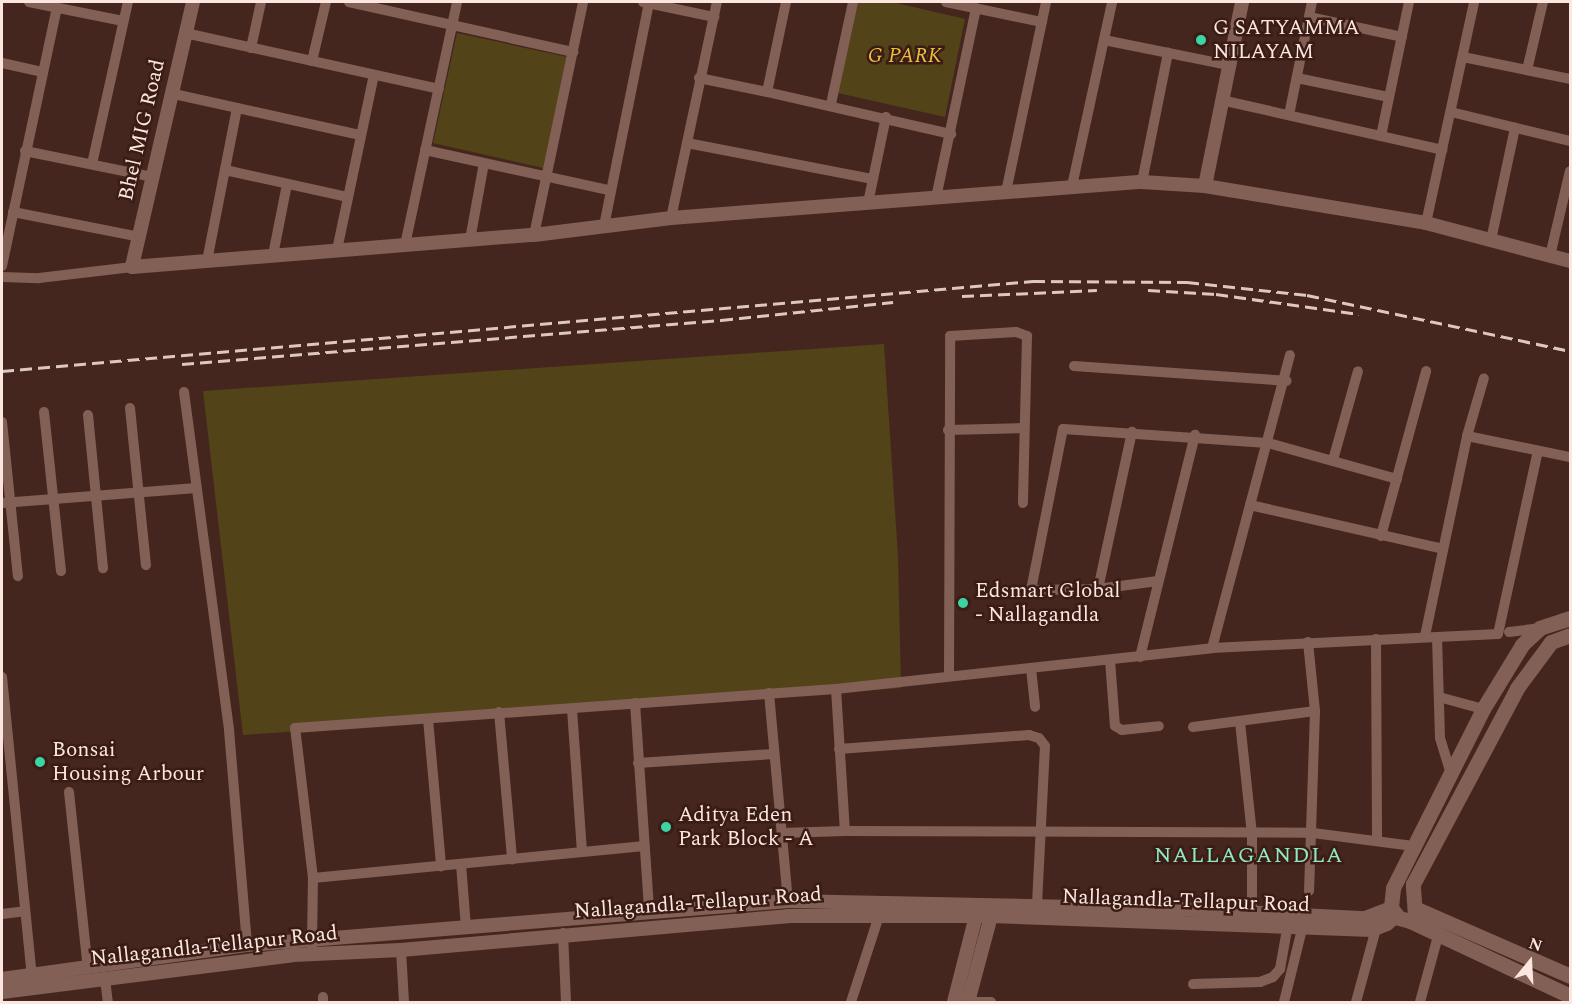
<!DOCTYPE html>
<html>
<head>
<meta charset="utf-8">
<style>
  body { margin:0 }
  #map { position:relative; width:1572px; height:1004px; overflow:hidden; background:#45261e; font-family:Spectral,serif }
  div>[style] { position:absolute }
  .green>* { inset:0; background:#534318 }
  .minor>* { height:10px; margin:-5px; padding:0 5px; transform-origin:5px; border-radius:5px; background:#836056 }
  .tertiary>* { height:14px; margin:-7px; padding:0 7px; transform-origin:7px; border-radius:7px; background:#836056 }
  .secondary>* { height:15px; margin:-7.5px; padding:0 7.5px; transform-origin:7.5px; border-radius:7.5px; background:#836056 }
  .rail>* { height:3px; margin-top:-1.5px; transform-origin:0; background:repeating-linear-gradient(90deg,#dec7c1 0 12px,transparent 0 18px) }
  .dots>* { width:16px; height:16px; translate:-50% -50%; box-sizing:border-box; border:3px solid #3a1c14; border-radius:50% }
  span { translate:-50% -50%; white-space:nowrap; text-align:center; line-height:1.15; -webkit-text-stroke:5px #3a1c14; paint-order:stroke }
  .poi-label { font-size:21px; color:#fbe6e0 }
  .left { translate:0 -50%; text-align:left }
  .park-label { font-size:21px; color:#ecbe3f; font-style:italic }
  .street-label { font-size:21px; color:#fbe6e0 }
  .neighbourhood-label { font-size:22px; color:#8fe9c6; letter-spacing:1.5px }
  .frame { position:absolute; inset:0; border:3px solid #fbe6e0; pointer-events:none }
  .north { position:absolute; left:1500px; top:932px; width:60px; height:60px; -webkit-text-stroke:4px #3a1c14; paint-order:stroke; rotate:18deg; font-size:16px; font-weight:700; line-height:24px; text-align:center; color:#fbe6e0 }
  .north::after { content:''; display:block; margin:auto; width:21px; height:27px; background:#fbe6e0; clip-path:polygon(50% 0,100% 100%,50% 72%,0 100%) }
</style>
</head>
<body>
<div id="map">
  <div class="green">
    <div style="clip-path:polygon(858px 2px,892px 2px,965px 19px,945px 117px,838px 93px)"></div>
    <div style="clip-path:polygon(457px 33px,567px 57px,543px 168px,433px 143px)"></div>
    <div style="clip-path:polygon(884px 344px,898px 557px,901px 688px,243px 735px,203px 391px)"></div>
  </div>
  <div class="minor">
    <div style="left:29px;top:2px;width:96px;rotate:11.4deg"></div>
    <div style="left:349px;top:2px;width:230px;rotate:12.6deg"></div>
    <div style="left:643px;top:2px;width:73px;rotate:11.9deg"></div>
    <div style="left:786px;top:2px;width:92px;rotate:101.9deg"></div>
    <div style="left:767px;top:92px;width:189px;rotate:12.9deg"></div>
    <div style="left:946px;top:2px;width:98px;rotate:11.8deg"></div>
    <div style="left:1309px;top:17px;width:95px;rotate:12.1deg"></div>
    <div style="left:185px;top:33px;width:260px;rotate:12.4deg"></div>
    <div style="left:1104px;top:40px;width:126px;rotate:11.4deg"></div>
    <div style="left:251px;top:48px;width:47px;rotate:-77.7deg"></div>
    <div style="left:1463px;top:57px;width:109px;rotate:11.6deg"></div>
    <div style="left:312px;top:61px;width:61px;rotate:-76.7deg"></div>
    <div style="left:2px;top:63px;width:42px;rotate:12.4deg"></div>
    <div style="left:1527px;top:70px;width:70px;rotate:-76.8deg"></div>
    <div style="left:699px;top:78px;width:69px;rotate:11.6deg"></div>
    <div style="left:1297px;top:78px;width:94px;rotate:11.7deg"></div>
    <div style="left:174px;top:94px;width:191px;rotate:12.4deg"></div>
    <div style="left:1221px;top:100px;width:227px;rotate:12.7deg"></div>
    <div style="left:831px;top:104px;width:104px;rotate:-77.8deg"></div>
    <div style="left:1451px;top:112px;width:122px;rotate:13.7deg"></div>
    <div style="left:1289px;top:115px;width:115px;rotate:-78.5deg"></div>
    <div style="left:1381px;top:136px;width:137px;rotate:-78.2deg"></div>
    <div style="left:687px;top:143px;width:188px;rotate:11deg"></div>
    <div style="left:425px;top:150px;width:187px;rotate:12.3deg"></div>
    <div style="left:25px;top:151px;width:131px;rotate:11.5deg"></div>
    <div style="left:92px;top:164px;width:166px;rotate:-77.5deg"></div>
    <div style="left:225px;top:170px;width:126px;rotate:12.4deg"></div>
    <div style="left:1142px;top:182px;width:132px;rotate:-78.6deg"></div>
    <div style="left:1072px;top:186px;width:188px;rotate:-77.7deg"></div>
    <div style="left:1006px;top:192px;width:194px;rotate:-78.1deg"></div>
    <div style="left:936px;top:198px;width:194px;rotate:-78.1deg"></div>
    <div style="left:868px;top:203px;width:88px;rotate:-78.2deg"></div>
    <div style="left:13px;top:212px;width:129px;rotate:11.1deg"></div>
    <div style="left:671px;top:218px;width:221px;rotate:-78deg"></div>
    <div style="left:1426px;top:223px;width:226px;rotate:-77.7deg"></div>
    <div style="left:604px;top:226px;width:227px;rotate:-78.6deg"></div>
    <div style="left:534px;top:235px;width:238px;rotate:-78.1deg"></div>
    <div style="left:470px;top:240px;width:78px;rotate:-79.7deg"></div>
    <div style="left:1491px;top:240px;width:115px;rotate:-77.9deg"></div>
    <div style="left:405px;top:245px;width:249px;rotate:-77.9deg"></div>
    <div style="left:337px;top:250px;width:179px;rotate:-78.1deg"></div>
    <div style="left:273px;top:255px;width:72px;rotate:-78.8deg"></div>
    <div style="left:1550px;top:256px;width:87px;rotate:-76.8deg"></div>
    <div style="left:207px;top:261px;width:156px;rotate:-78.9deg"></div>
    <div style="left:2px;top:266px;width:264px;rotate:-78deg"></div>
    <div style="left:2px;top:277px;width:37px;rotate:2deg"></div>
    <div style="left:39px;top:278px;width:94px;rotate:-6.7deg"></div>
    <div style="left:1074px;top:366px;width:213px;rotate:4deg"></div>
    <div style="left:184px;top:392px;width:341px;rotate:82.4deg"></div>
    <div style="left:229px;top:730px;width:216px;rotate:85.2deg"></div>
    <div style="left:130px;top:408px;width:158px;rotate:84.2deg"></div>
    <div style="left:44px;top:412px;width:160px;rotate:83.9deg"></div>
    <div style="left:88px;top:415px;width:154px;rotate:84.4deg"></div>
    <div style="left:2px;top:422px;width:155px;rotate:84.1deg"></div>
    <div style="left:948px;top:430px;width:76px;rotate:-1.5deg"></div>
    <div style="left:1467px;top:436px;width:104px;rotate:11.6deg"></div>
    <div style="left:1333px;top:460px;width:92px;rotate:-74.3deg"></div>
    <div style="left:2px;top:503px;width:195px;rotate:-4.4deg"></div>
    <div style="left:1250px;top:505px;width:198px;rotate:12.8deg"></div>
    <div style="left:1381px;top:536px;width:171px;rotate:-74.7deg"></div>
    <div style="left:1158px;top:581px;width:61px;rotate:172.4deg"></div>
    <div style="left:1098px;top:589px;width:67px;rotate:179.1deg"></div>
    <div style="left:1031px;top:590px;width:164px;rotate:-78.8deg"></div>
    <div style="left:1063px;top:429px;width:205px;rotate:3.9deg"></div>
    <div style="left:1268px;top:443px;width:134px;rotate:15.6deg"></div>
    <div style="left:1098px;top:589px;width:161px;rotate:-77.8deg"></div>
    <div style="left:1509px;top:632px;width:31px;rotate:-7deg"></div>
    <div style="left:1425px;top:636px;width:204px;rotate:-78.1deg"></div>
    <div style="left:1467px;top:436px;width:60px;rotate:-73.7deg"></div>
    <div style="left:1437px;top:637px;width:101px;rotate:88.3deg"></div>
    <div style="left:1440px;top:738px;width:34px;rotate:73deg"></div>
    <div style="left:1376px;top:639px;width:200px;rotate:89.7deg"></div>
    <div style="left:1308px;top:642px;width:69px;rotate:84.2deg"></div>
    <div style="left:1315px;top:711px;width:180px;rotate:91.9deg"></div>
    <div style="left:1212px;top:648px;width:303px;rotate:-75.1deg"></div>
    <div style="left:1140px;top:657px;width:229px;rotate:-76.1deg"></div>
    <div style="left:1110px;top:660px;width:66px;rotate:85.7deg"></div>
    <div style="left:1115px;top:726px;width:8px;rotate:30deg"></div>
    <div style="left:1122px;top:730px;width:37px;rotate:-6deg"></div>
    <div style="left:1031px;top:668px;width:39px;rotate:84deg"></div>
    <div style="left:949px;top:676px;width:340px;rotate:-89.8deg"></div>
    <div style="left:950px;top:336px;width:66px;rotate:-3.5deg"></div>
    <div style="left:1016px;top:332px;width:12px;rotate:20deg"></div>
    <div style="left:1027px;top:336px;width:167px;rotate:91.4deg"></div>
    <div style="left:2px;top:677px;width:301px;rotate:84.3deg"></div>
    <div style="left:836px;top:689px;width:142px;rotate:86.4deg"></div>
    <div style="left:845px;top:831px;width:468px;rotate:0.2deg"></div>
    <div style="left:1313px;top:833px;width:101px;rotate:7.4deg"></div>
    <div style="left:769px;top:693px;width:209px;rotate:84.8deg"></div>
    <div style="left:1439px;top:697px;width:46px;rotate:15.3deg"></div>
    <div style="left:635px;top:703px;width:208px;rotate:86.1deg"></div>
    <div style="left:572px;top:709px;width:143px;rotate:86deg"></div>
    <div style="left:499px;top:712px;width:148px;rotate:84.9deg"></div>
    <div style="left:428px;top:719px;width:148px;rotate:84.9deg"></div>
    <div style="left:1240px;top:722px;width:113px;rotate:83.9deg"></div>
    <div style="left:1252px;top:834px;width:78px;rotate:90deg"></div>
    <div style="left:1193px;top:727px;width:123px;rotate:-7.5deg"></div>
    <div style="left:839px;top:749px;width:191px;rotate:-4.2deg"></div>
    <div style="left:1029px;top:735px;width:10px;rotate:17deg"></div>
    <div style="left:1039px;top:738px;width:10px;rotate:53deg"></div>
    <div style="left:1045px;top:746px;width:160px;rotate:92.9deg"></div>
    <div style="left:638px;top:763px;width:136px;rotate:-3.8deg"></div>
    <div style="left:69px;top:792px;width:178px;rotate:83.9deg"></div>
    <div style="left:782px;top:833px;width:63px;rotate:-1.8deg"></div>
    <div style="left:461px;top:864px;width:64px;rotate:85.5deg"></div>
    <div style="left:313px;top:878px;width:333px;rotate:-5.5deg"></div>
    <div style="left:2px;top:914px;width:23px;rotate:-7deg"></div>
    <div style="left:563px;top:933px;width:69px;rotate:87.5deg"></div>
    <div style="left:312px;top:946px;width:68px;rotate:-89.2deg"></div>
    <div style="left:313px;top:878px;width:151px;rotate:-96.8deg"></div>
    <div style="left:295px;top:728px;width:542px;rotate:-4.12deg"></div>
    <div style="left:836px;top:689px;width:378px;rotate:-6.2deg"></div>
    <div style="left:1212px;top:648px;width:286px;rotate:-2.8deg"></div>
    <div style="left:1498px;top:634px;width:187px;rotate:-77.7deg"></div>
    <div style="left:401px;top:950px;width:52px;rotate:86.7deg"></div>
    <div style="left:105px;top:979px;width:23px;rotate:83deg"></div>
    <div style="left:1193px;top:984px;width:67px;rotate:-1.7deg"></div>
    <div style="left:1260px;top:982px;width:14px;rotate:-21deg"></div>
    <div style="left:1273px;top:977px;width:11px;rotate:-49deg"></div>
    <div style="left:1280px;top:969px;width:46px;rotate:-79.9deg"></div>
    <div style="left:323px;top:997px;width:5px;rotate:90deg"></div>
    <div style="left:851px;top:1002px;width:90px;rotate:-72deg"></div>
    <div style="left:968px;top:1002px;width:23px"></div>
    <div style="left:1284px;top:1002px;width:79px;rotate:-76.1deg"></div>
    <div style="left:1356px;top:1002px;width:76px;rotate:-74.7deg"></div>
    <div style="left:1420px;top:1002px;width:68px;rotate:-74.7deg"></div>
  </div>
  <div class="tertiary">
    <div style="left:193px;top:2px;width:272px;rotate:103deg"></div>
    <div style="left:132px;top:267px;width:403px;rotate:-4.6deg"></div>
    <div style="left:534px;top:235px;width:138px;rotate:-7.1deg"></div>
    <div style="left:671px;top:218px;width:472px;rotate:-4.4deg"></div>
    <div style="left:1142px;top:182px;width:63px;rotate:3.6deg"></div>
    <div style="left:1205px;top:186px;width:224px;rotate:9.5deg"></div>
    <div style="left:1426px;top:223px;width:149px;rotate:14.8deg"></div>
    <div style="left:1205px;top:186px;width:188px;rotate:-78.6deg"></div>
    <div style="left:2px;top:979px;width:247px;rotate:-7.9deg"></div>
    <div style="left:247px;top:945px;width:543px;rotate:-4.65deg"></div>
    <div style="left:788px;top:901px;width:390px;rotate:1.2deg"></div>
    <div style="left:1178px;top:909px;width:187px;rotate:2.8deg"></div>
    <div style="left:1365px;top:918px;width:28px;rotate:-21deg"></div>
    <div style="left:2px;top:992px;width:293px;rotate:-7.2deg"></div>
    <div style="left:293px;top:955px;width:108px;rotate:-2.7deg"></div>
    <div style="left:401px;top:950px;width:388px;rotate:-5deg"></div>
    <div style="left:788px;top:916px;width:203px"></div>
    <div style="left:991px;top:916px;width:381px;rotate:2.1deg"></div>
    <div style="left:1372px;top:930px;width:16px;rotate:-22deg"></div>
    <div style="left:1387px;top:924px;width:12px;rotate:-42deg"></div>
    <div style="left:954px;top:1002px;width:89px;rotate:-75.7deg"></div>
    <div style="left:968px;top:1002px;width:89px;rotate:-75deg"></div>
  </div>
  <div class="secondary">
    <div style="left:1570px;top:618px;width:32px;rotate:162deg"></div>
    <div style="left:1540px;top:628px;width:25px;rotate:137deg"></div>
    <div style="left:1522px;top:645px;width:75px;rotate:121.4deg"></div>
    <div style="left:1483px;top:709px;width:200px;rotate:116.7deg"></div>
    <div style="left:1393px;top:888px;width:20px;rotate:96deg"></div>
    <div style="left:1391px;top:908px;width:13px;rotate:51deg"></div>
    <div style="left:1399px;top:918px;width:11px;rotate:15deg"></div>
    <div style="left:1410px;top:921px;width:7px;rotate:-45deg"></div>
    <div style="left:1415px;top:916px;width:32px;rotate:-94deg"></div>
    <div style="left:1413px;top:884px;width:222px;rotate:-62deg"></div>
    <div style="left:1517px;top:688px;width:57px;rotate:-53.5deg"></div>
    <div style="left:1551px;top:642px;width:20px;rotate:-20deg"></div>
    <div style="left:1417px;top:909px;width:167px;rotate:23.6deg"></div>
    <div style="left:1410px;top:921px;width:177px;rotate:25.1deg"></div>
  </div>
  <div class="rail">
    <div style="left:1148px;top:290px;width:68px;rotate:3.4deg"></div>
    <div style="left:1216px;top:294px;width:144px;rotate:8deg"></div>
    <div style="left:962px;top:296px;width:135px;rotate:-2.5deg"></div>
    <div style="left:182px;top:364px;width:541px;rotate:-4.67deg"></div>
    <div style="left:721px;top:320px;width:173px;rotate:-6deg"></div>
    <div style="left:2px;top:371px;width:1035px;rotate:-4.99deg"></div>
    <div style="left:1033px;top:281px;width:154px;rotate:0.4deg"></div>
    <div style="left:1187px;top:282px;width:121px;rotate:6.2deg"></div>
    <div style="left:1307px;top:295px;width:269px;rotate:12deg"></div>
  </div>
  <div class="dots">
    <div style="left:1201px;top:40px;background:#3bd4a4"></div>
    <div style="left:963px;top:603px;background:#3bd4a4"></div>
    <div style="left:40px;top:762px;background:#3bd4a4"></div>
    <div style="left:666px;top:827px;background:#3bd4a4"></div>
  </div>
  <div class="poi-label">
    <span class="left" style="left:1213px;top:40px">G SATYAMMA<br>NILAYAM</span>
    <span class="left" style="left:975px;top:603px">Edsmart Global<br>- Nallagandla</span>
    <span class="left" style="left:52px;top:762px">Bonsai<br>Housing Arbour</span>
    <span class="left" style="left:678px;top:827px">Aditya Eden<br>Park Block - A</span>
  </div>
  <div class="park-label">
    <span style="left:905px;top:56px">G PARK</span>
  </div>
  <div class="street-label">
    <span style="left:142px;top:130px;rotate:-77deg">Bhel MIG Road</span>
    <span style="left:1186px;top:901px;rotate:2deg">Nallagandla-Tellapur Road</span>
    <span style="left:698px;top:903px;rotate:-4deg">Nallagandla-Tellapur Road</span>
    <span style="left:214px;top:946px;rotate:-6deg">Nallagandla-Tellapur Road</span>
  </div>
  <div class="neighbourhood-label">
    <span style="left:1249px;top:856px">NALLAGANDLA</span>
  </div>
  <div class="frame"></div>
  <div class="north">N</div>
</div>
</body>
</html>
